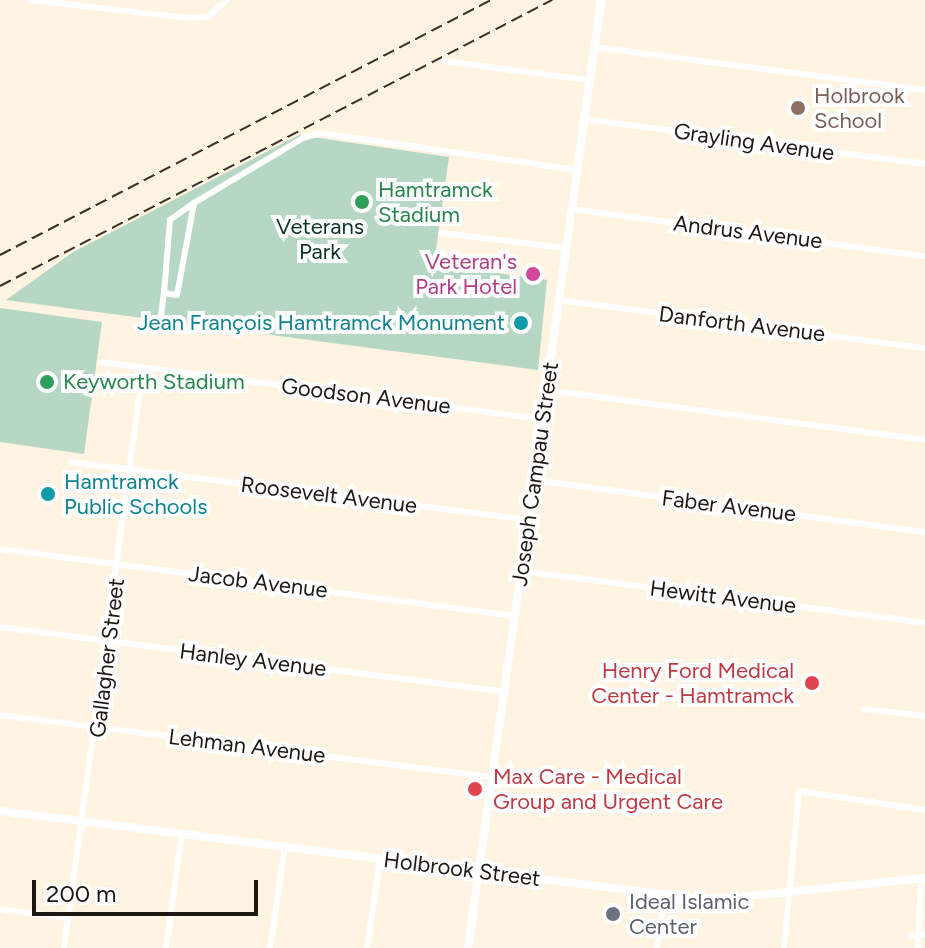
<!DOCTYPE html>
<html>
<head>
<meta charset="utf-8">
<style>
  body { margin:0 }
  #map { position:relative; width:925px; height:948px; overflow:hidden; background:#fff3e1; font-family:Figtree,sans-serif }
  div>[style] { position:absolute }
  .green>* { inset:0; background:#b7d7c5 }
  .minor>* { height:6px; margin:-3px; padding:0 3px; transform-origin:3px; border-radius:3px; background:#fff }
  .tertiary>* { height:8px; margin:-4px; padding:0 4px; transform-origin:4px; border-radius:4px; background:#fff }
  .rail>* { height:2px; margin-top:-1px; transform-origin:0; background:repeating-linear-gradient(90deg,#37322a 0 12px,transparent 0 18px) }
  .dots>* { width:22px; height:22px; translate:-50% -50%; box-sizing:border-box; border:4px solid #fff; border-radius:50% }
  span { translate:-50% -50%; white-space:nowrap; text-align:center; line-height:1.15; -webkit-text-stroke:8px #fff; paint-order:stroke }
  .education-label { font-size:22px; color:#785e54 }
  .left { translate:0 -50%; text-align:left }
  .street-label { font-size:22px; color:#1d1912 }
  .leisure-label { font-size:22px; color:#27864d }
  .park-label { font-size:22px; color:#0a3422 }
  .hotel-label { font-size:22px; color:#b23c85 }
  .right { translate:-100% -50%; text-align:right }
  .culture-label { font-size:22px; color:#0d838f }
  .health-label { font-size:22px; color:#be3a42 }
  .worship-label { font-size:22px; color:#5b616d }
  .scale { position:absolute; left:32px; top:880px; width:226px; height:36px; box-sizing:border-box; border:4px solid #1d1912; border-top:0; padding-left:10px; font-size:24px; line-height:28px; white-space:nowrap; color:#1d1912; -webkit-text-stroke:6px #fff; paint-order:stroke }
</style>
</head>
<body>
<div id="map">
  <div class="green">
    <div style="clip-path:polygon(299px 135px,449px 157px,434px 264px,547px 280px,538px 370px,6px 300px,73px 252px)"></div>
    <div style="clip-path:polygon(0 308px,102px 322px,84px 454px,0 442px)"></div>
  </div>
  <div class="minor">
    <div style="left:30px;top:0;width:160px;rotate:6.5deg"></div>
    <div style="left:189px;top:18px;width:19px;rotate:-3deg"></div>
    <div style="left:208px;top:17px;width:25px;rotate:-42deg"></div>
    <div style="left:594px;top:47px;width:334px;rotate:7.4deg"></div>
    <div style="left:444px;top:61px;width:146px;rotate:7.5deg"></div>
    <div style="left:584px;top:119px;width:344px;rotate:7.5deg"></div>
    <div style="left:194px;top:203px;width:29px;rotate:145deg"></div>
    <div style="left:170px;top:220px;width:73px;rotate:94.7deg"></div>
    <div style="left:164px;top:293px;width:13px;rotate:9deg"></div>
    <div style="left:177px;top:295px;width:94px;rotate:-79.5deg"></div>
    <div style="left:194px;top:203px;width:127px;rotate:-30.8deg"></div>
    <div style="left:303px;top:138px;width:18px;rotate:-16deg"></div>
    <div style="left:320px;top:133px;width:260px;rotate:8.2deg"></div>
    <div style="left:571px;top:209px;width:357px;rotate:7.6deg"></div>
    <div style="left:441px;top:233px;width:126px;rotate:6.8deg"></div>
    <div style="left:559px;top:300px;width:369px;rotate:7.5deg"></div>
    <div style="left:160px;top:324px;width:31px;rotate:-83deg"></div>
    <div style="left:102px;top:362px;width:444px;rotate:7.4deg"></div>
    <div style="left:546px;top:390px;width:382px;rotate:7.5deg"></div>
    <div style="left:71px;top:462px;width:461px;rotate:7.2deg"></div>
    <div style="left:533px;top:480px;width:395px;rotate:7.6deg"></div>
    <div style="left:0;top:549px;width:520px;rotate:7.4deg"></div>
    <div style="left:521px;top:571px;width:407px;rotate:7.3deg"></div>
    <div style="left:0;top:627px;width:510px;rotate:7.32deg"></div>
    <div style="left:864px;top:709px;width:61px;rotate:6.5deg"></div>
    <div style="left:0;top:715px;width:496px;rotate:7.2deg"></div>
    <div style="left:0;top:909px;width:68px;rotate:7.7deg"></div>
    <div style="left:910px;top:936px;width:15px;rotate:-4deg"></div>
    <div style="left:64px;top:948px;width:585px;rotate:-82.24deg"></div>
    <div style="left:166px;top:948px;width:116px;rotate:-82.1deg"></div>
    <div style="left:270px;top:948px;width:102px;rotate:-81.6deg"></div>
    <div style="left:367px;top:948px;width:90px;rotate:-81.7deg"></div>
    <div style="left:657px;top:948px;width:53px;rotate:-82.5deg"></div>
    <div style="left:784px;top:948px;width:158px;rotate:-84.5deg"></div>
    <div style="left:799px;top:791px;width:127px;rotate:8.6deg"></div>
    <div style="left:918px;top:948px;width:69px;rotate:-87.5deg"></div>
  </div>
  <div class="tertiary">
    <div style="left:0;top:811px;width:715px;rotate:7.15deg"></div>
    <div style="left:709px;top:900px;width:217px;rotate:-5.8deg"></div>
    <div style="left:468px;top:948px;width:957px;rotate:-82.01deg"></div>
  </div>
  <div class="rail">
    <div style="left:0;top:255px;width:553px;rotate:-27.45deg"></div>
    <div style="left:0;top:286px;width:622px;rotate:-27.39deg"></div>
  </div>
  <div class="dots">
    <div style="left:798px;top:108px;background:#8d6e63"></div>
    <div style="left:362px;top:202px;background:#2e9e5b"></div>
    <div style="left:533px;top:274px;background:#d1479c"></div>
    <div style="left:521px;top:323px;background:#0f9aa8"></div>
    <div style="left:47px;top:382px;background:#2e9e5b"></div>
    <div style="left:48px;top:494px;background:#0f9aa8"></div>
    <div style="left:812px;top:683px;background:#e0444e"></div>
    <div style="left:475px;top:789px;background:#e0444e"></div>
    <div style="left:613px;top:914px;background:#6b7280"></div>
  </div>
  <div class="education-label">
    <span class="left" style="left:814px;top:108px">Holbrook<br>School</span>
  </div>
  <div class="street-label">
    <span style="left:754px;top:142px;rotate:8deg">Grayling Avenue</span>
    <span style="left:748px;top:232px;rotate:7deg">Andrus Avenue</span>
    <span style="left:742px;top:324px;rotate:7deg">Danforth Avenue</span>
    <span style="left:366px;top:396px;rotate:7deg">Goodson Avenue</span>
    <span style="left:535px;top:474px;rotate:-82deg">Joseph Campau Street</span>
    <span style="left:329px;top:495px;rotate:7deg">Roosevelt Avenue</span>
    <span style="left:729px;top:506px;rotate:7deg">Faber Avenue</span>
    <span style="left:258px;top:582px;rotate:7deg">Jacob Avenue</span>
    <span style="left:723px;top:597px;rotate:7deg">Hewitt Avenue</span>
    <span style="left:107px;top:658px;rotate:-83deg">Gallagher Street</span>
    <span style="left:253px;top:660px;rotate:7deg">Hanley Avenue</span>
    <span style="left:247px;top:746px;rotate:7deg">Lehman Avenue</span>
    <span style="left:462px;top:869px;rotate:7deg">Holbrook Street</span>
  </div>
  <div class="leisure-label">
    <span class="left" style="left:378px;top:202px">Hamtramck<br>Stadium</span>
    <span class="left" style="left:63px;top:382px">Keyworth Stadium</span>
  </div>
  <div class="park-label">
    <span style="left:320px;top:239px">Veterans<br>Park</span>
  </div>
  <div class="hotel-label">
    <span class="right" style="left:517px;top:274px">Veteran's<br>Park Hotel</span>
  </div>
  <div class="culture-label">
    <span class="right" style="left:505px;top:323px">Jean François Hamtramck Monument</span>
    <span class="left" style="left:64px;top:494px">Hamtramck<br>Public Schools</span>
  </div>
  <div class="health-label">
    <span class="right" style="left:794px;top:683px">Henry Ford Medical<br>Center - Hamtramck</span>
    <span class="left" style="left:493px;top:789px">Max Care - Medical<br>Group and Urgent Care</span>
  </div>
  <div class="worship-label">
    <span class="left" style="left:629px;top:914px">Ideal Islamic<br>Center</span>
  </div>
  <div class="scale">200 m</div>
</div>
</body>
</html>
